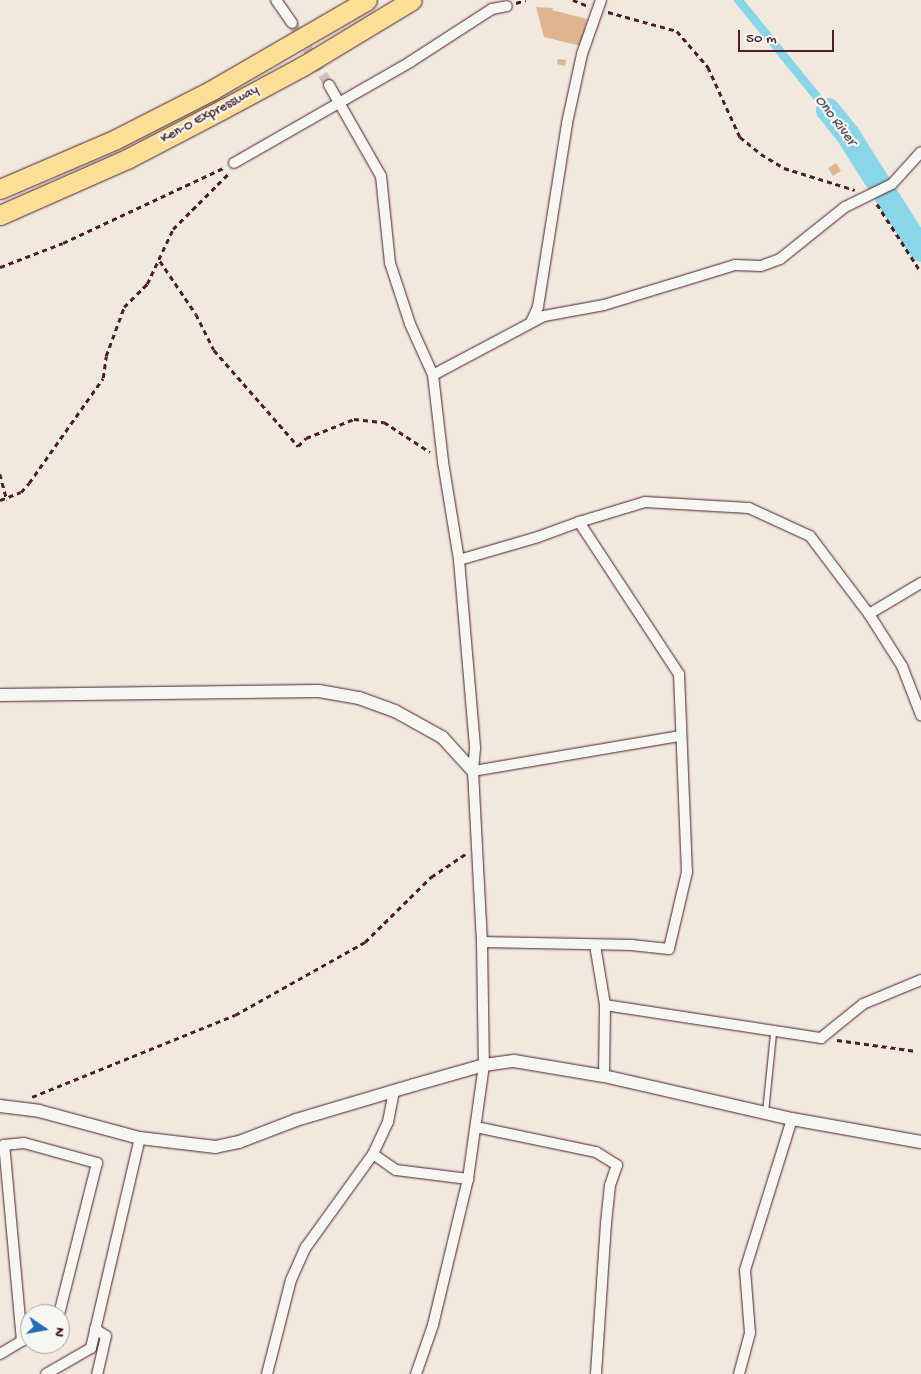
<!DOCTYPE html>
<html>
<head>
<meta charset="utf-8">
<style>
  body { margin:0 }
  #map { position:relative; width:921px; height:1374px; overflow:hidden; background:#f1e9de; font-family:"Gochi Hand",sans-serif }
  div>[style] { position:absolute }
  .water>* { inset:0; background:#88d6e7 }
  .river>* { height:24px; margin:-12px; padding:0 12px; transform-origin:12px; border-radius:12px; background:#88d6e7 }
  .building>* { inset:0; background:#deb58e }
  .minor-tunnel>* { height:10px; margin-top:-5px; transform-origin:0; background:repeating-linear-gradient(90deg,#d0c1ba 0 10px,transparent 0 15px) }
  .path>* { height:2.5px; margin-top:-1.25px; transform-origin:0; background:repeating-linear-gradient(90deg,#4a1f2b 0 5px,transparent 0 9px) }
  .roads { filter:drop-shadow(0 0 1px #4a1f2b) drop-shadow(0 0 1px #4a1f2b) }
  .service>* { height:5px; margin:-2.5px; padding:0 2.5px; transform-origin:2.5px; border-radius:2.5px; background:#f6f6f2 }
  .minor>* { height:10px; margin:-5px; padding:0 5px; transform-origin:5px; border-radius:5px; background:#f6f6f2 }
  .tertiary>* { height:12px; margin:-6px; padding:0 6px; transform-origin:6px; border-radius:6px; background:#f6f6f2 }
  .motorway>* { height:19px; margin:-9.5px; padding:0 9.5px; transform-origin:9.5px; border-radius:9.5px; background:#fbdf96 }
  span { translate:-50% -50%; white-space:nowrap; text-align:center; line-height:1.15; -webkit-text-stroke:4.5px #f6f6f2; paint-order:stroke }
  .street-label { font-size:14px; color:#4a1f2b }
  .water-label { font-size:15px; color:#5d5663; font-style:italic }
  .north { position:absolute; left:20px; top:1304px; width:50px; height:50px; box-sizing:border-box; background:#f6f6f2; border:1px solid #b1a0a2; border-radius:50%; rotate:102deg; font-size:14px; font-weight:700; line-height:20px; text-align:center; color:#4a1f2b }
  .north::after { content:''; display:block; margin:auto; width:18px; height:22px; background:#1f6fb2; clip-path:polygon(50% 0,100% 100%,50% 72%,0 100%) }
  .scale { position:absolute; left:738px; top:30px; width:96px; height:22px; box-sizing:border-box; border:2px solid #4a1f2b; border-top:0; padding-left:6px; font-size:15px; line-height:18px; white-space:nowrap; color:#4a1f2b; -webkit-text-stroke:4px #f6f6f2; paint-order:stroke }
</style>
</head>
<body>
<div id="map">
  <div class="water">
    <div style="clip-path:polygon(733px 0,744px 0,851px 132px,844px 137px)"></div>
  </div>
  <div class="river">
    <div style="left:828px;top:110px;width:32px;rotate:51deg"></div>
    <div style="left:848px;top:135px;width:136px;rotate:57.6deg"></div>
  </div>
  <div class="building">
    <div style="clip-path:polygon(536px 7px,553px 8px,552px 10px,587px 19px,581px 46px,544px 37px)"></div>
    <div style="clip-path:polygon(558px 59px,566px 60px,565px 66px,557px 64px)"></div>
    <div style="clip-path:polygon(836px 163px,841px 171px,833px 176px,828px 168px)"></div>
  </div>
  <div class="minor-tunnel">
    <div style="left:292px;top:23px;width:72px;rotate:59.2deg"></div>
  </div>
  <div class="path">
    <div style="left:573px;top:0;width:16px;rotate:22deg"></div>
    <div style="left:516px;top:3px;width:10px;rotate:-17deg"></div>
    <div style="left:608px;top:12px;width:72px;rotate:15.4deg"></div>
    <div style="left:677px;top:31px;width:48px;rotate:49.3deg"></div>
    <div style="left:708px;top:67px;width:77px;rotate:65.4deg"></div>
    <div style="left:740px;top:137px;width:27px;rotate:39deg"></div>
    <div style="left:761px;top:154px;width:27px;rotate:31deg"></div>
    <div style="left:784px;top:168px;width:74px;rotate:17.2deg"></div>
    <div style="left:877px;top:204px;width:81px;rotate:57.1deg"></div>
    <div style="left:160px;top:261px;width:64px;rotate:55.8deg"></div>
    <div style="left:196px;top:314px;width:40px;rotate:63.4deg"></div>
    <div style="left:214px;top:350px;width:128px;rotate:48.8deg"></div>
    <div style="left:298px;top:446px;width:11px;rotate:-45deg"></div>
    <div style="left:306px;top:438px;width:52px;rotate:-21.6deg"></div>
    <div style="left:354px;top:419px;width:30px;rotate:6deg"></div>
    <div style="left:384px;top:422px;width:55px;rotate:33.1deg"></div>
    <div style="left:0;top:267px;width:67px;rotate:-20.9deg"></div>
    <div style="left:63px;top:243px;width:179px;rotate:-25.1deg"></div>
    <div style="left:0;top:474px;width:27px;rotate:75deg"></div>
    <div style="left:0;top:500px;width:22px;rotate:-21deg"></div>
    <div style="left:21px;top:492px;width:12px;rotate:-48deg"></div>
    <div style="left:29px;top:483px;width:128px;rotate:-54.8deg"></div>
    <div style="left:103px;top:378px;width:22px;rotate:-82deg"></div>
    <div style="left:106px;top:356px;width:52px;rotate:-69.8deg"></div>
    <div style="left:124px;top:307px;width:33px;rotate:-45deg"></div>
    <div style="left:147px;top:284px;width:61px;rotate:-64.7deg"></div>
    <div style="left:173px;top:229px;width:79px;rotate:-45deg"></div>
    <div style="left:837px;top:1040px;width:80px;rotate:7.9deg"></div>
    <div style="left:32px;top:1097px;width:219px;rotate:-22deg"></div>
    <div style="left:235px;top:1015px;width:149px;rotate:-29.3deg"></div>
    <div style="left:365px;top:942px;width:93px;rotate:-44.6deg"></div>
    <div style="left:431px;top:877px;width:43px;rotate:-33.7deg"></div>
  </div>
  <div class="roads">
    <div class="service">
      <div style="left:765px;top:1112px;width:79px;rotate:-84.2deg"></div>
    </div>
    <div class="minor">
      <div style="left:276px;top:0;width:28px;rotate:55deg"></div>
      <div style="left:329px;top:85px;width:105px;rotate:60.3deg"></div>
      <div style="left:381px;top:176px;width:87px;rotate:84.1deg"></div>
      <div style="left:390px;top:263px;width:64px;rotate:71.8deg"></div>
      <div style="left:410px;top:324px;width:56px;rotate:65.7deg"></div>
      <div style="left:433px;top:375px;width:88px;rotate:83.4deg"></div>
      <div style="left:443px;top:462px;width:99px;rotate:80.7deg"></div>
      <div style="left:459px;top:560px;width:189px;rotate:85.1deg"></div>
      <div style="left:475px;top:748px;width:23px;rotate:95deg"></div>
      <div style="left:473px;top:771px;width:171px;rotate:87deg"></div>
      <div style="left:482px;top:942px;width:123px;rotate:89.1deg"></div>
      <div style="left:484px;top:1065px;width:115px;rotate:98deg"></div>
      <div style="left:468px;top:1179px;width:150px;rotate:103.5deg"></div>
      <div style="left:433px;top:1325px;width:52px;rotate:109.1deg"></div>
      <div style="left:234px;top:163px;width:203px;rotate:-29.8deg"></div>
      <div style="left:410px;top:62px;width:98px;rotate:-32.9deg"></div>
      <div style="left:492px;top:9px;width:15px;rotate:-11deg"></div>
      <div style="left:531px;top:322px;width:17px;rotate:-65deg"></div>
      <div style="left:538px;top:307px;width:186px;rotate:-81deg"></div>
      <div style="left:567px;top:123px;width:71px;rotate:-77.7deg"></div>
      <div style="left:582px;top:54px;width:57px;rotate:-70.6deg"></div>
      <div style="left:433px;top:375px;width:126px;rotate:-28deg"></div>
      <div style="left:544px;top:316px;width:61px;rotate:-10.4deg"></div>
      <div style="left:604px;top:305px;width:137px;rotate:-17deg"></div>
      <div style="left:735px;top:265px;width:26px;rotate:2deg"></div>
      <div style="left:761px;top:266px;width:20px;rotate:-20deg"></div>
      <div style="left:780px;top:259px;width:83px;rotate:-38.7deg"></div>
      <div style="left:845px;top:207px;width:52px;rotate:-26.1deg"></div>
      <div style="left:892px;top:184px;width:43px;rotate:-47.8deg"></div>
      <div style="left:579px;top:522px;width:69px;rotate:-16.9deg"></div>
      <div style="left:645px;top:502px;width:104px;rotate:3.3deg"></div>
      <div style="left:749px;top:508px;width:67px;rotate:24.7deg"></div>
      <div style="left:810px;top:536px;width:98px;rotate:52.9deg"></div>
      <div style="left:869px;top:614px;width:62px;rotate:57.6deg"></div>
      <div style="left:902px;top:666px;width:53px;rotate:68.8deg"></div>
      <div style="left:459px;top:560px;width:82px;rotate:-16.2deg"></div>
      <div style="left:538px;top:537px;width:44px;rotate:-20.1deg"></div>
      <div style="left:579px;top:522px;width:182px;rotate:56.7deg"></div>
      <div style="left:679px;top:674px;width:198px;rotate:87.7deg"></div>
      <div style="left:687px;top:872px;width:79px;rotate:103.2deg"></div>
      <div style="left:669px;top:949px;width:36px;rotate:-174deg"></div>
      <div style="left:633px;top:945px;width:151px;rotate:-178.9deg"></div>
      <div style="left:869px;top:614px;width:61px;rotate:-30.8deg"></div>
      <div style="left:473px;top:771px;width:210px;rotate:-9.6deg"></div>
      <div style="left:595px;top:945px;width:61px;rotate:80.5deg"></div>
      <div style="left:605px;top:1005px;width:71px;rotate:90.8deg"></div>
      <div style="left:605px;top:1005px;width:219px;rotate:8.7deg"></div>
      <div style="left:821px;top:1038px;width:54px;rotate:-39deg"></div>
      <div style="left:863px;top:1004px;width:63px;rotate:-22.5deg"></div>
      <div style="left:476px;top:1127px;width:123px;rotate:11.8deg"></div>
      <div style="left:596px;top:1152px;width:25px;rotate:32deg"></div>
      <div style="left:617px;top:1165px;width:21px;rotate:109deg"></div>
      <div style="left:610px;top:1185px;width:38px;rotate:96deg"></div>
      <div style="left:606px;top:1223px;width:151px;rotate:93.8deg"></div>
      <div style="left:373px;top:1154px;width:28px;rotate:35deg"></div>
      <div style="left:396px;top:1170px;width:73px;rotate:7.1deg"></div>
      <div style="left:95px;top:1329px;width:13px;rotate:32deg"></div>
      <div style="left:106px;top:1336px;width:39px;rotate:103deg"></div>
      <div style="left:22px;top:1341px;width:197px;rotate:-95.2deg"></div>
      <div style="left:4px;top:1145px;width:20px;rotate:-6deg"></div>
      <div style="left:24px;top:1143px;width:76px;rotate:15.3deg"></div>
      <div style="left:97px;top:1163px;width:156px;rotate:104.1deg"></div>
      <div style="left:0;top:1354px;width:35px;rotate:-31deg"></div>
      <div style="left:46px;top:1374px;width:52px;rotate:-30deg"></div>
      <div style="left:91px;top:1348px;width:216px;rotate:-76.9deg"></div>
      <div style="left:267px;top:1374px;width:97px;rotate:-75.7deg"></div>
      <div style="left:291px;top:1280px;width:36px;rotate:-66deg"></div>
      <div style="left:306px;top:1247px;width:115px;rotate:-54.2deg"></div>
      <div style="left:373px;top:1154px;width:35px;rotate:-65deg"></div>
      <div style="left:388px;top:1122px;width:31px;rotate:-79deg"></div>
      <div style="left:739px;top:1374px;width:42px;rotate:-75deg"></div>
      <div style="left:750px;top:1333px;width:63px;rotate:-94.5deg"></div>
      <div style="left:745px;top:1270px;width:158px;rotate:-72.7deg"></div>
    </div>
    <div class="tertiary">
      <div style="left:0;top:695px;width:319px;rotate:-0.7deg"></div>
      <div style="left:319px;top:691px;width:41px;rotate:9.9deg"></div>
      <div style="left:359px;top:698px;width:38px;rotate:20deg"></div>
      <div style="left:395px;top:711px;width:54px;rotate:29deg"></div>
      <div style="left:442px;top:737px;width:46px;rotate:47.6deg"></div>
      <div style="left:0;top:1106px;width:39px;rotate:7deg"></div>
      <div style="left:39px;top:1111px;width:105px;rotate:15deg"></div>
      <div style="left:140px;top:1138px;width:76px;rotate:6.8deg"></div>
      <div style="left:215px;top:1147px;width:25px;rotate:-12deg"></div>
      <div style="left:239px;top:1142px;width:61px;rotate:-21.1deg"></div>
      <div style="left:296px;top:1120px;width:123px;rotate:-16.5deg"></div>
      <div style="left:414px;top:1085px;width:73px;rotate:-15.9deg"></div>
      <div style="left:484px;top:1065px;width:30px;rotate:-8deg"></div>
      <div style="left:514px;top:1061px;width:91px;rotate:9.5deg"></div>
      <div style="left:604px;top:1076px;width:193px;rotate:12.9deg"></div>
      <div style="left:792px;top:1119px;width:131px;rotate:10.1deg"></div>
    </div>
    <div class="motorway">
      <div style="left:0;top:189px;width:126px;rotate:-23.3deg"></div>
      <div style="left:116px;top:139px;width:108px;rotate:-27deg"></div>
      <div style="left:212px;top:90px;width:179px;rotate:-30.1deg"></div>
      <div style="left:0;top:215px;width:139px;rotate:-23.8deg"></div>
      <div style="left:127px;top:159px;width:108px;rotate:-27.5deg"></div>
      <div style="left:223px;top:109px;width:91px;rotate:-28.3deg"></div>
      <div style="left:303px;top:66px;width:127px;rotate:-31.2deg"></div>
    </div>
  </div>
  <div class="street-label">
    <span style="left:210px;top:115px;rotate:-28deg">Ken-O Expressway</span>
  </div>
  <div class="water-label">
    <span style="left:835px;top:121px;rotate:53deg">Ono River</span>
  </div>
  <div class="north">N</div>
  <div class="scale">50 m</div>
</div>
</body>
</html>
